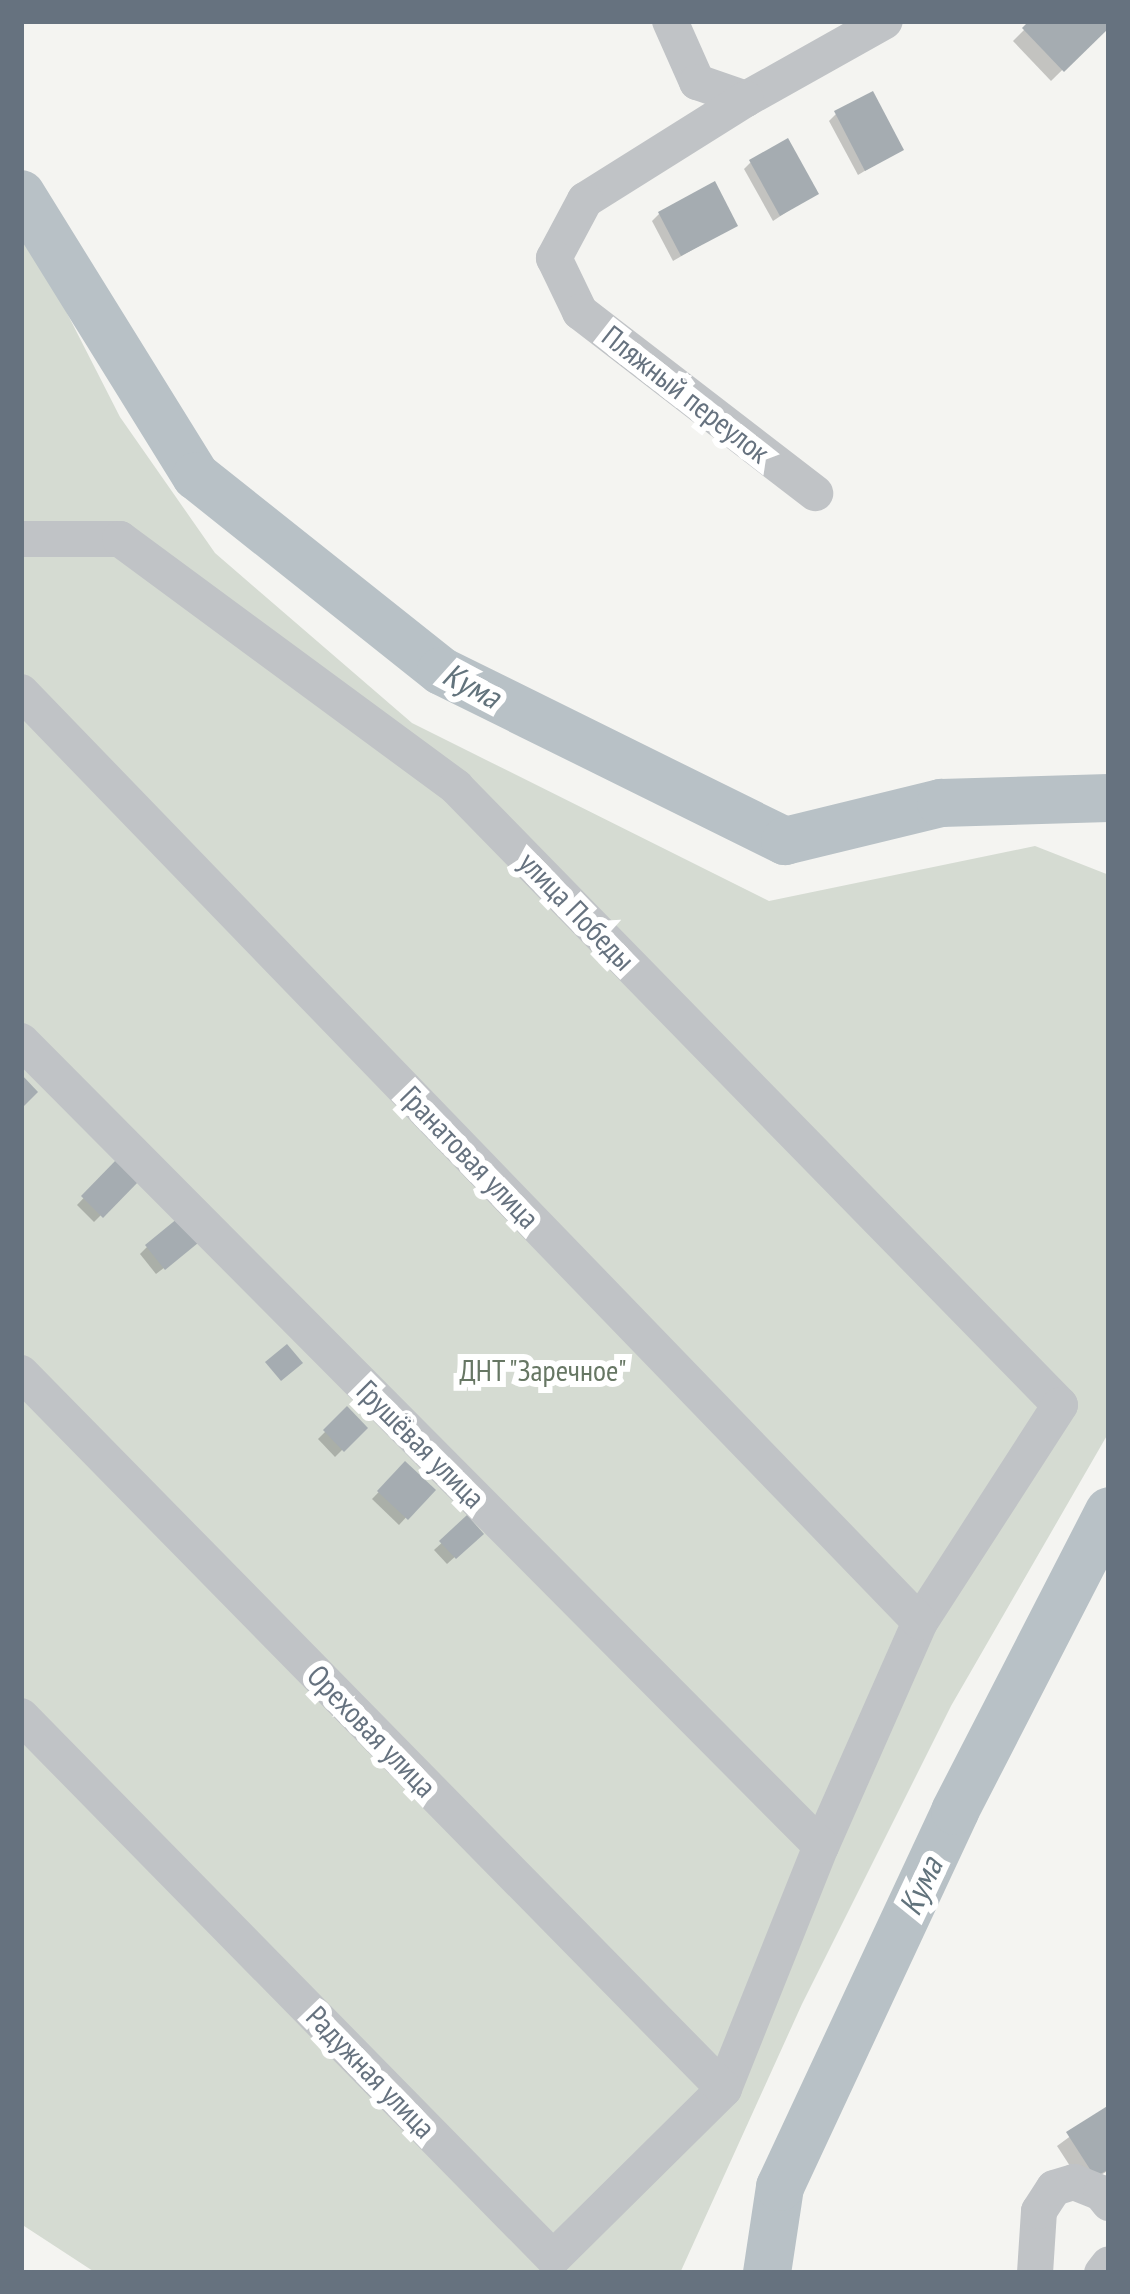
<!DOCTYPE html>
<html>
<head>
<meta charset="utf-8">
<style>
  body { margin:0 }
  #map { position:relative; width:1130px; height:2294px; overflow:hidden; background:#f4f4f1; font-family:"PT Sans Narrow",sans-serif }
  div>[style] { position:absolute }
  .green>* { inset:0; background:#d5dbd2 }
  .shadow>* { inset:0; background:#0003 }
  .river>* { height:48px; margin:-24px; padding:0 24px; transform-origin:24px; border-radius:24px; background:#b8c1c6 }
  .building>* { inset:0; background:#a5acb1 }
  .minor>* { height:36px; margin:-18px; padding:0 18px; transform-origin:18px; border-radius:18px; background:#c0c3c6 }
  span { translate:-50% -50%; white-space:nowrap; text-align:center; line-height:1.15; -webkit-text-stroke:12px #fff; paint-order:stroke }
  .street-label { font-size:30px; color:#66727f }
  .park-label { font-size:30px; color:#677764 }
  .water-label { font-size:33px; color:#62737c; font-style:italic }
  .frame { position:absolute; inset:0; border:24px solid #66727f; pointer-events:none }
</style>
</head>
<body>
<div id="map">
  <div class="green">
    <div style="clip-path:polygon(21px 223px,120px 417px,215px 553px,412px 723px,769px 901px,1035px 846px,1109px 875px,1109px 1432px,951px 1706px,802px 2004px,680px 2273px,96px 2273px,21px 2224px)"></div>
  </div>
  <div class="shadow">
    <div style="clip-path:polygon(1033px 21px,1109px 21px,1109px 24px,1051px 81px,1013px 41px)"></div>
    <div style="clip-path:polygon(836px 114px,901px 149px,858px 175px,829px 121px)"></div>
    <div style="clip-path:polygon(751px 162px,815px 193px,773px 221px,744px 169px)"></div>
    <div style="clip-path:polygon(659px 214px,735px 225px,673px 261px,652px 221px)"></div>
    <div style="clip-path:polygon(117px 1163px,135px 1181px,94px 1222px,77px 1205px)"></div>
    <div style="clip-path:polygon(147px 1247px,187px 1250px,156px 1274px,140px 1254px)"></div>
    <div style="clip-path:polygon(347px 1410px,364px 1428px,335px 1457px,318px 1439px)"></div>
    <div style="clip-path:polygon(405px 1465px,431px 1490px,399px 1525px,372px 1499px)"></div>
    <div style="clip-path:polygon(467px 1520px,480px 1534px,447px 1564px,434px 1550px)"></div>
    <div style="clip-path:polygon(1109px 2108px,1109px 2170px,1083px 2186px,1057px 2146px)"></div>
  </div>
  <div class="river">
    <div style="left:21px;top:194px;width:332px;rotate:58.2deg"></div>
    <div style="left:196px;top:476px;width:313px;rotate:38.5deg"></div>
    <div style="left:441px;top:671px;width:384px;rotate:26.3deg"></div>
    <div style="left:785px;top:841px;width:161px;rotate:-13.7deg"></div>
    <div style="left:941px;top:803px;width:168px;rotate:-1.7deg"></div>
    <div style="left:767px;top:2273px;width:87px;rotate:-81.4deg"></div>
    <div style="left:780px;top:2187px;width:415px;rotate:-65deg"></div>
    <div style="left:955px;top:1811px;width:337px;rotate:-62.8deg"></div>
  </div>
  <div class="building">
    <div style="clip-path:polygon(1029px 21px,1109px 21px,1109px 28px,1064px 72px,1022px 28px)"></div>
    <div style="clip-path:polygon(873px 91px,904px 150px,865px 171px,834px 111px)"></div>
    <div style="clip-path:polygon(788px 138px,819px 194px,780px 216px,749px 160px)"></div>
    <div style="clip-path:polygon(715px 181px,738px 226px,681px 256px,658px 212px)"></div>
    <div style="clip-path:polygon(21px 1074px,38px 1092px,21px 1109px)"></div>
    <div style="clip-path:polygon(117px 1159px,139px 1181px,103px 1218px,81px 1196px)"></div>
    <div style="clip-path:polygon(178px 1218px,198px 1243px,165px 1270px,145px 1245px)"></div>
    <div style="clip-path:polygon(287px 1344px,303px 1363px,281px 1381px,265px 1362px)"></div>
    <div style="clip-path:polygon(347px 1406px,368px 1428px,344px 1452px,323px 1430px)"></div>
    <div style="clip-path:polygon(405px 1461px,436px 1490px,408px 1520px,377px 1491px)"></div>
    <div style="clip-path:polygon(467px 1515px,484px 1534px,456px 1559px,439px 1541px)"></div>
    <div style="clip-path:polygon(1109px 2105px,1109px 2169px,1095px 2177px,1066px 2132px)"></div>
  </div>
  <div class="minor">
    <div style="left:670px;top:21px;width:67px;rotate:66.1deg"></div>
    <div style="left:697px;top:82px;width:52px;rotate:19.1deg"></div>
    <div style="left:746px;top:99px;width:159px;rotate:-29.3deg"></div>
    <div style="left:746px;top:99px;width:190px;rotate:147.9deg"></div>
    <div style="left:585px;top:200px;width:66px;rotate:118.1deg"></div>
    <div style="left:554px;top:258px;width:60px;rotate:64.3deg"></div>
    <div style="left:580px;top:312px;width:297px;rotate:37.6deg"></div>
    <div style="left:21px;top:539px;width:99px"></div>
    <div style="left:120px;top:539px;width:418px;rotate:36.4deg"></div>
    <div style="left:456px;top:787px;width:864px;rotate:45.66deg"></div>
    <div style="left:1060px;top:1405px;width:258px;rotate:122.8deg"></div>
    <div style="left:920px;top:1622px;width:245px;rotate:113.8deg"></div>
    <div style="left:821px;top:1846px;width:262px;rotate:111.8deg"></div>
    <div style="left:724px;top:2089px;width:240px;rotate:135.3deg"></div>
    <div style="left:553px;top:2258px;width:759px;rotate:-134.47deg"></div>
    <div style="left:21px;top:692px;width:1293px;rotate:45.97deg"></div>
    <div style="left:21px;top:1041px;width:1135px;rotate:45.18deg"></div>
    <div style="left:21px;top:1373px;width:1003px;rotate:45.52deg"></div>
    <div style="left:1035px;top:2273px;width:62px;rotate:-86.3deg"></div>
    <div style="left:1039px;top:2211px;width:27px;rotate:-57deg"></div>
    <div style="left:1054px;top:2188px;width:21px;rotate:-17deg"></div>
    <div style="left:1074px;top:2182px;width:29px;rotate:22deg"></div>
    <div style="left:1101px;top:2193px;width:13px;rotate:51deg"></div>
    <div style="left:1102px;top:2273px;width:11px;rotate:-52deg"></div>
  </div>
  <div class="street-label">
    <span style="left:686px;top:394px;rotate:38deg">Пляжный переулок</span>
    <span style="left:577px;top:911px;rotate:46deg">улица Победы</span>
    <span style="left:470px;top:1157px;rotate:46deg">Гранатовая улица</span>
    <span style="left:421px;top:1444px;rotate:45deg">Грушёвая улица</span>
    <span style="left:372px;top:1731px;rotate:46deg">Ореховая улица</span>
    <span style="left:371px;top:2072px;rotate:46deg">Радужная улица</span>
  </div>
  <div class="park-label">
    <span style="left:543px;top:1370px">ДНТ "Заречное"</span>
  </div>
  <div class="water-label">
    <span style="left:472px;top:685px;rotate:28deg">Кума</span>
    <span style="left:920px;top:1886px;rotate:-65deg">Кума</span>
  </div>
  <div class="frame"></div>
</div>
</body>
</html>
